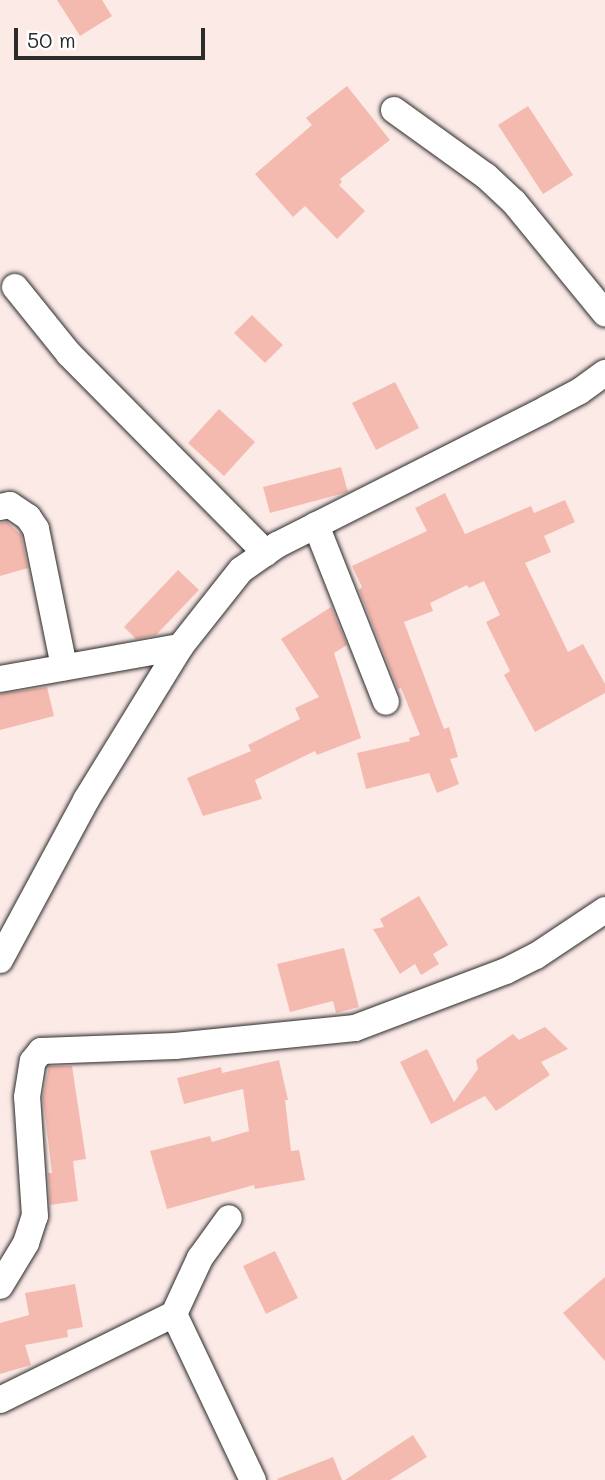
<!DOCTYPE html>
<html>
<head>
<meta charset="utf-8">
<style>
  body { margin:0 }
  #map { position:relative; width:605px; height:1480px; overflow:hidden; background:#fceae7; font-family:Mali,sans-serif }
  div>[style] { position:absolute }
  .building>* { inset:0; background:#f5baaf }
  .roads { filter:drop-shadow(0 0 2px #2b2b2b) drop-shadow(0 0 2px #2b2b2b) }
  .minor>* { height:26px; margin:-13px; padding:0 13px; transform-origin:13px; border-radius:13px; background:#fff }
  span { translate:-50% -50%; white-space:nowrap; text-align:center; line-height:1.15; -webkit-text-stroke:7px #fff; paint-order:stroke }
  .scale { position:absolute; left:14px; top:28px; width:191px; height:32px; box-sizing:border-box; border:4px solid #2b2b2b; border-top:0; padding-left:9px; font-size:21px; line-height:24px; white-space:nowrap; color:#2b2b2b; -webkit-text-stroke:5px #fff; paint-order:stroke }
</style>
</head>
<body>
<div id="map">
  <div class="building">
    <div style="clip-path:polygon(57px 0,102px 0,112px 16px,80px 36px)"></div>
    <div style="clip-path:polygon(347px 86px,390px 140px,340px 179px,342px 182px,339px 185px,365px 211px,337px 239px,305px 206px,293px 217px,255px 174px,312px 125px,306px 118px)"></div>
    <div style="clip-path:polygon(528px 106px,573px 175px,543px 194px,498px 125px)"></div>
    <div style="clip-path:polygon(252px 315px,283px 345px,265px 363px,234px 333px)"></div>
    <div style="clip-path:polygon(395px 382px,419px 428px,376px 450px,352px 403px)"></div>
    <div style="clip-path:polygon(219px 409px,255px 442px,224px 476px,188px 443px)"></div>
    <div style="clip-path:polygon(341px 467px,348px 492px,270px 513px,263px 487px)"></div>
    <div style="clip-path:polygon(445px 493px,465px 534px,531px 506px,534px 513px,565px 500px,575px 522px,544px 536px,551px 552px,525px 563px,568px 652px,583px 644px,605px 684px,605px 693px,535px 732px,504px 675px,510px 671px,486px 622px,500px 615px,484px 581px,469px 588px,467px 585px,430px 603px,433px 611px,404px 622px,444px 729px,449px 727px,458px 757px,450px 759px,459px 784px,437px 793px,429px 773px,366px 789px,357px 753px,410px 741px,409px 738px,420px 735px,401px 688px,398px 689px,359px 590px,362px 587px,352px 566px,427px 531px,415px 508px)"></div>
    <div style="clip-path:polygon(7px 522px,21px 535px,28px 568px,0 576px,0 523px)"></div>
    <div style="clip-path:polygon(178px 570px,199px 590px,156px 635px,136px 639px,124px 627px)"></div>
    <div style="clip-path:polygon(331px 607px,347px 645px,334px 653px,361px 738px,317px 755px,315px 751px,255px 780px,262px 799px,203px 816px,187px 778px,251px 751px,248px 745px,300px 719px,295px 708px,319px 697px,281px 639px)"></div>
    <div style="clip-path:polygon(47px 687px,54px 716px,0 730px,0 694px)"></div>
    <div style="clip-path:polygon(419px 896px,448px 945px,433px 954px,439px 964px,421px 975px,415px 964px,400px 974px,373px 929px,384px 927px,380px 919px)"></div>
    <div style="clip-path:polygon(344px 948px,359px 1007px,336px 1013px,333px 1001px,290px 1012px,277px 964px)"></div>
    <div style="clip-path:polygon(545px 1027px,568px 1049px,541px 1062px,550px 1075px,496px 1111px,485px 1096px,431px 1124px,400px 1062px,427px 1049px,454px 1102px,478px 1069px,476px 1060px,513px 1034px,519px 1040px)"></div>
    <div style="clip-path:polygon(279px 1060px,288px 1100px,285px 1100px,291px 1151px,299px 1150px,305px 1180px,255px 1189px,254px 1185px,167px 1209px,150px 1151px,210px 1136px,212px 1142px,249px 1131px,243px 1089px,184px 1104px,177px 1078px,221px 1067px,222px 1073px)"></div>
    <div style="clip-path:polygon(49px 1066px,72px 1066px,86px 1159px,73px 1161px,78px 1201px,50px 1205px,48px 1173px,52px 1173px,43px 1098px)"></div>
    <div style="clip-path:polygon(275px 1251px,298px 1298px,266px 1314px,243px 1266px)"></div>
    <div style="clip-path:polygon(605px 1277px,605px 1361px,563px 1313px)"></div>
    <div style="clip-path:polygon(75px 1284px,83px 1327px,67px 1330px,68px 1337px,25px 1345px,31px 1365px,0 1374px,0 1323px,29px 1315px,25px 1293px)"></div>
    <div style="clip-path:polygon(413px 1435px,427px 1457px,390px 1480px,345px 1480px)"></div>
    <div style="clip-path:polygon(333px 1457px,342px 1480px,278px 1480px,277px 1479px)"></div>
  </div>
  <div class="roads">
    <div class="minor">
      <div style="left:394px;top:110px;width:113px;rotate:35.7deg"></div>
      <div style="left:486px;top:176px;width:38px;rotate:43deg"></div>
      <div style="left:514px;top:202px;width:144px;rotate:50.7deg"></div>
      <div style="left:15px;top:287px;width:86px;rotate:51.1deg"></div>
      <div style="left:69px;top:354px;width:280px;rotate:45.3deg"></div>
      <div style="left:0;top:507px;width:10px;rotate:-11deg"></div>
      <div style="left:10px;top:505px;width:22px;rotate:34deg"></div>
      <div style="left:28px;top:517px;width:14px;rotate:56deg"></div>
      <div style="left:36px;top:529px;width:141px;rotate:78.5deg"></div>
      <div style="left:316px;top:525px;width:190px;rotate:68.4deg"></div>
      <div style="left:0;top:679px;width:183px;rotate:-10.1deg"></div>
      <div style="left:0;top:960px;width:182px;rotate:-61.7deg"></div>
      <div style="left:86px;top:800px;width:180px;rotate:-58.4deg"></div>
      <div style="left:180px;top:647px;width:98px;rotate:-51.6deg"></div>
      <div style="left:241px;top:570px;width:44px;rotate:-34.8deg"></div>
      <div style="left:277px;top:545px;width:301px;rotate:-26.8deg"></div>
      <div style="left:546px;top:409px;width:38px;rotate:-28deg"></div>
      <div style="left:580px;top:391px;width:31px;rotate:-36deg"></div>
      <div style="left:0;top:1286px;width:50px;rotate:-58.8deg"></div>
      <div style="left:26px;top:1243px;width:28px;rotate:-72deg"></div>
      <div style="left:35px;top:1216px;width:119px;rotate:-93.8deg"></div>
      <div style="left:27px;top:1097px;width:36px;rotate:-81deg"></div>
      <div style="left:33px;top:1061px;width:13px;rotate:-51deg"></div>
      <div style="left:41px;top:1051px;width:134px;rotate:-2.1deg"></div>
      <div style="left:175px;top:1046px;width:181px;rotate:-5.7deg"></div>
      <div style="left:355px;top:1028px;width:161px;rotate:-20.7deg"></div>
      <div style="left:506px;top:971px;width:34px;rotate:-27deg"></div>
      <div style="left:536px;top:956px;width:83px;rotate:-33.7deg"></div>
      <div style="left:174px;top:1314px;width:184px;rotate:64.6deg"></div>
      <div style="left:0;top:1400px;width:194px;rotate:-26.3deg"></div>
      <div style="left:174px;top:1314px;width:62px;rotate:-65.1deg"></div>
      <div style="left:200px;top:1258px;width:49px;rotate:-54.1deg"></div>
    </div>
  </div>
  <div class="scale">50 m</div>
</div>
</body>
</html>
